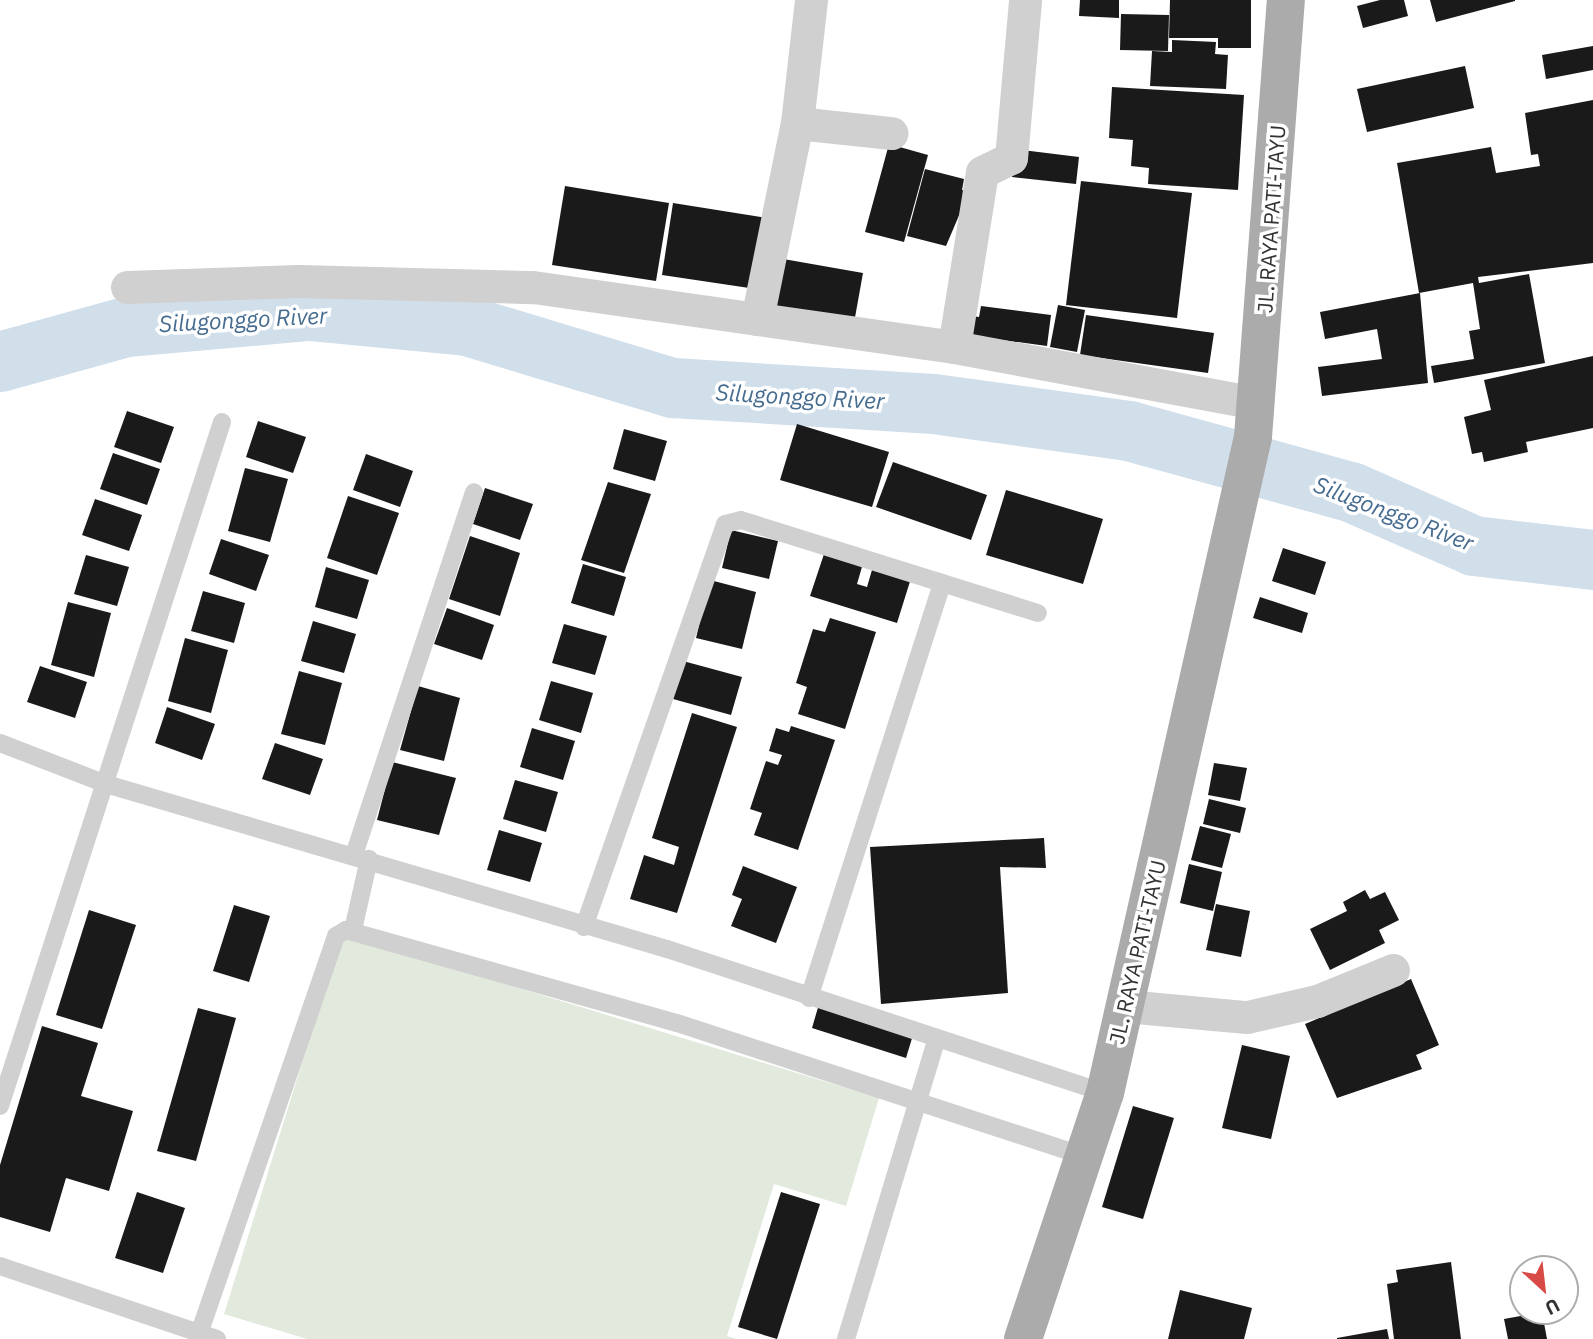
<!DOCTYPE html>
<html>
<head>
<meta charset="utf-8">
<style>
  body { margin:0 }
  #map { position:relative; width:1593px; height:1339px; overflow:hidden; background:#fff; font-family:"IBM Plex Sans",sans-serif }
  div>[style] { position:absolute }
  .green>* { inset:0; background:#e2e9dd }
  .river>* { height:60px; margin:-30px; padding:0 30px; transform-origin:30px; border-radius:30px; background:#d1dfeb }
  .building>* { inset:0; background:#1a1a1a }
  .lane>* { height:18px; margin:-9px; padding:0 9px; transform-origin:9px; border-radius:9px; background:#d0d0d0 }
  .street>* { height:33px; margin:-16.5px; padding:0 16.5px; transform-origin:16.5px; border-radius:16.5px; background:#d0d0d0 }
  .primary>* { height:38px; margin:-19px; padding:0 19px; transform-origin:19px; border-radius:19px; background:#ababab }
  span { translate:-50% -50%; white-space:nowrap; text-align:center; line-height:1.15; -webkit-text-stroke:7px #fff; paint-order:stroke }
  .street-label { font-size:21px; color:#333 }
  .water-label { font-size:23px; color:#466c90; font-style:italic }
  .north { position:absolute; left:1509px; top:1255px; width:70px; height:70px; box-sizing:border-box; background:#fff; border:2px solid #adadad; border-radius:50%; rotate:153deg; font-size:19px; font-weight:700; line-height:28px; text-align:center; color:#333 }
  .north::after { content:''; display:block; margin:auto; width:24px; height:32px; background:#d84a46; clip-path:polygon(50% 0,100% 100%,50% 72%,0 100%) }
</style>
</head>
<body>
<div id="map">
  <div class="green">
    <div style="clip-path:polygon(342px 934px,879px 1098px,846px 1206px,774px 1184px,727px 1336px,736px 1339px,307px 1339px,224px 1314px)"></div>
  </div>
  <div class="river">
    <div style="left:0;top:362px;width:131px;rotate:-15.5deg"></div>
    <div style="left:126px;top:327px;width:184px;rotate:-5deg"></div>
    <div style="left:309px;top:311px;width:159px;rotate:5.4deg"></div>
    <div style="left:467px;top:326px;width:215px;rotate:16.8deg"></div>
    <div style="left:673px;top:388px;width:261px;rotate:3.5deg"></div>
    <div style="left:934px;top:404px;width:197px;rotate:7.9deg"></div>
    <div style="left:1129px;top:431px;width:230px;rotate:15.4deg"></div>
    <div style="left:1351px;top:492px;width:134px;rotate:23.7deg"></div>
    <div style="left:1474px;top:546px;width:120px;rotate:6.7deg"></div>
  </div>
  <div class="building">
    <div style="clip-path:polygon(1080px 0,1119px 0,1119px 18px,1079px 16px)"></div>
    <div style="clip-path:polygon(1170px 0,1251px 0,1251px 48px,1218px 48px,1218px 38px,1169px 38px)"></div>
    <div style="clip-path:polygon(1380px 0,1404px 0,1408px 16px,1363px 28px,1357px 6px)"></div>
    <div style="clip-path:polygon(1430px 0,1515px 0,1515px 1px,1436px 22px)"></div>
    <div style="clip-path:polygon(1121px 14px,1169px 15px,1168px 51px,1120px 50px)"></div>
    <div style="clip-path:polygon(1172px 40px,1216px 42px,1215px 54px,1228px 55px,1226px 89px,1150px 86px,1152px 51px,1172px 52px)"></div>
    <div style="clip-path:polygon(1593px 46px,1593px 70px,1546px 79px,1542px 55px)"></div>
    <div style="clip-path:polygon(1465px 66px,1474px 108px,1367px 132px,1357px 89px)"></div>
    <div style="clip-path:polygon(1112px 87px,1244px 95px,1238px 190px,1148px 184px,1149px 168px,1131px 166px,1133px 140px,1109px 138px)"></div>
    <div style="clip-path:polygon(1593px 100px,1593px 263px,1478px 277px,1479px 283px,1529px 274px,1545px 363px,1434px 383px,1431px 366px,1474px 359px,1469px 331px,1480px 329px,1473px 283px,1419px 293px,1397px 163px,1491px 147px,1496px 173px,1540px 166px,1538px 154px,1531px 155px,1525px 113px)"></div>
    <div style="clip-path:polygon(889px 144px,928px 155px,904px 242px,865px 232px)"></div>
    <div style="clip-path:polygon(1015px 149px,1079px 157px,1076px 184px,1012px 177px)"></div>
    <div style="clip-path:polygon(925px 169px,964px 179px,962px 190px,969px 192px,946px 246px,907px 236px)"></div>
    <div style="clip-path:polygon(1081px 181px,1192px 193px,1177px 318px,1066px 305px)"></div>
    <div style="clip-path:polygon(565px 186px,669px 203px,656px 281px,552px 265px)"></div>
    <div style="clip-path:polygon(673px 203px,767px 218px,756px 289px,662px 275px)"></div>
    <div style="clip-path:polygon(772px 257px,863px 273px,854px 323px,763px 307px)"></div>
    <div style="clip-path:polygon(1420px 293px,1428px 383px,1322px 396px,1318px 367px,1382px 359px,1377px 329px,1325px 339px,1320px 312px)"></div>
    <div style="clip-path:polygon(1058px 305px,1085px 310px,1077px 352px,1050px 347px)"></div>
    <div style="clip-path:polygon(981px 306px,1051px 315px,1047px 346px,957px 334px,960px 314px,979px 317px)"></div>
    <div style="clip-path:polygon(1086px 315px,1214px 333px,1208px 373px,1080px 355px)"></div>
    <div style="clip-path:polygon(1593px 356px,1593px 428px,1526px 442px,1528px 452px,1484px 462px,1482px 452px,1472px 454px,1464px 417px,1491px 410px,1484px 380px)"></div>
    <div style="clip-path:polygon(127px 411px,174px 427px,161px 463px,114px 447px)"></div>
    <div style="clip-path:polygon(258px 421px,306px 437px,293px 473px,246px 457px)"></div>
    <div style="clip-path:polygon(797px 424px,889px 452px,872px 507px,780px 480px)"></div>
    <div style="clip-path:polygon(624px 429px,667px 441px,655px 481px,613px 469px)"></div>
    <div style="clip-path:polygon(113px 453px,160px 469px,147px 505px,100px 489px)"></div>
    <div style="clip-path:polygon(366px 454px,413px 471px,400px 507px,353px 490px)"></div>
    <div style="clip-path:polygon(893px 462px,987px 495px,971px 540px,876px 507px)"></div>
    <div style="clip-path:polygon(245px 468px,288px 479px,270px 542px,228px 531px)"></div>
    <div style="clip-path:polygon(608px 482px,651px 494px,624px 573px,581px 560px)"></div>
    <div style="clip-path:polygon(485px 488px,533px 504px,520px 540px,473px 524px)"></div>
    <div style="clip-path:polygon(1006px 490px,1103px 519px,1083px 584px,986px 555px)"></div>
    <div style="clip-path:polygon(348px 496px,399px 513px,377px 575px,327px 558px)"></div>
    <div style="clip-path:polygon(95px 499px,142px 515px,129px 551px,82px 535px)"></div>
    <div style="clip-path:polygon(731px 530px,778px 541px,769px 579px,722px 568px)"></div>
    <div style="clip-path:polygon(470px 536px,520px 553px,500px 616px,449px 599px)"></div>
    <div style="clip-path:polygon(221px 539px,269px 555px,256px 591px,209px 574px)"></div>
    <div style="clip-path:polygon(826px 548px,864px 560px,857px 584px,867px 587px,874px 563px,912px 575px,897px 623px,810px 596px)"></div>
    <div style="clip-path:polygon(1283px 548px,1326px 562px,1315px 595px,1272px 581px)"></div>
    <div style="clip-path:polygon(86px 555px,129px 567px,117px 606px,74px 594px)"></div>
    <div style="clip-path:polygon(583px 564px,626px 577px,614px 616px,571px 603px)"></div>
    <div style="clip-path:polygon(326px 567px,369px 580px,357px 619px,315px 607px)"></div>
    <div style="clip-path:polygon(710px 580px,756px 592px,742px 649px,696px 638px)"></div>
    <div style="clip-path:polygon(203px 591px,245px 603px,234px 643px,191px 631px)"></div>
    <div style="clip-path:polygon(1260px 597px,1308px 613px,1302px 633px,1253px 618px)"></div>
    <div style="clip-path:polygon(68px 602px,111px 613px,94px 677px,51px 665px)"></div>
    <div style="clip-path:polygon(447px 608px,494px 625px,482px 660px,434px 644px)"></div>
    <div style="clip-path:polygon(830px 618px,876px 632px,845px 729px,798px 714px,807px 687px,796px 683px,813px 629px,825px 632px)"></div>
    <div style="clip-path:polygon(313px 621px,356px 634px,344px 673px,301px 661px)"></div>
    <div style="clip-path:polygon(564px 624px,607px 636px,595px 675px,552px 663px)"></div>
    <div style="clip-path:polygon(185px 638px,228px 650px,211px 713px,168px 701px)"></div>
    <div style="clip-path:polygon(683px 661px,742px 677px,731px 715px,673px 699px)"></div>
    <div style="clip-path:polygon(40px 666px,87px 682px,75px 718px,27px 702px)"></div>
    <div style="clip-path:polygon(299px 671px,342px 683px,325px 745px,281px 734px)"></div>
    <div style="clip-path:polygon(551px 681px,593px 693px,581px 733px,539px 720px)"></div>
    <div style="clip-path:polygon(418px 686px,460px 698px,444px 761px,400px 750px)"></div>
    <div style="clip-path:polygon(167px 707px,215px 724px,202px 760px,155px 743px)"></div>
    <div style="clip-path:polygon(692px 713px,737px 727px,677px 913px,630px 899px,644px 855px,674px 865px,679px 847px,652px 838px)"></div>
    <div style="clip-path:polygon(791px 726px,835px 740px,798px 850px,754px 835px,762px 813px,750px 809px,766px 761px,778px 765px,782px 755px,769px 751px,776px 728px,789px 732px)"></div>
    <div style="clip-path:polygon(532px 728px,575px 741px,563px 780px,520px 767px)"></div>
    <div style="clip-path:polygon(275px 743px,323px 759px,310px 795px,262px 779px)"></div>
    <div style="clip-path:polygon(392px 762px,456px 778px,439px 835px,377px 820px)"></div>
    <div style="clip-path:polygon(1214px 763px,1247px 768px,1240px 801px,1208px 795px)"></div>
    <div style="clip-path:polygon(515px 780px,558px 792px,546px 832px,503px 819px)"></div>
    <div style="clip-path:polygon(1209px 799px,1246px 808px,1240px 833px,1203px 824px)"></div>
    <div style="clip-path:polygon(1200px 826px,1231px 834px,1222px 868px,1191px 860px)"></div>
    <div style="clip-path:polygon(499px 830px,542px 843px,530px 882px,487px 870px)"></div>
    <div style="clip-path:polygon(1044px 838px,1046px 868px,1000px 867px,1008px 993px,881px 1004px,870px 847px)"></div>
    <div style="clip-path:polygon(1189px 864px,1222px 872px,1213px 911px,1180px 903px)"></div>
    <div style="clip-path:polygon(743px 866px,797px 887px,776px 943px,731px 926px,742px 899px,732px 895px)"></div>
    <div style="clip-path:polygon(1365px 890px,1370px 899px,1385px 892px,1399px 920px,1379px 930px,1385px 943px,1330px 970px,1310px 929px,1347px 911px,1343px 902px)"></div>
    <div style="clip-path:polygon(1216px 904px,1250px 911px,1241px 957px,1206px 950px)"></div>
    <div style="clip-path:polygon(234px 905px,270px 916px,249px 982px,213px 971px)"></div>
    <div style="clip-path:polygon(89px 910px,136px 925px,102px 1029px,56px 1015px)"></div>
    <div style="clip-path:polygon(1411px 979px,1439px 1045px,1416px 1055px,1422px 1069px,1337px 1098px,1305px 1024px)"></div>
    <div style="clip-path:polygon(819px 1004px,913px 1035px,906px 1058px,812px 1028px)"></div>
    <div style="clip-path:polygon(198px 1008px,236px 1018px,196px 1161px,157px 1151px)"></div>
    <div style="clip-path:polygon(42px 1026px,98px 1043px,81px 1096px,133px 1111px,109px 1191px,66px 1178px,50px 1232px,0 1217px,0 1165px)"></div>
    <div style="clip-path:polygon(1242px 1045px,1290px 1056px,1271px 1139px,1222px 1128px)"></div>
    <div style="clip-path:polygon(1133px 1106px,1174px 1118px,1143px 1219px,1102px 1207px)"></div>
    <div style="clip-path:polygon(137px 1192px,185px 1208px,163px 1273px,115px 1258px)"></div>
    <div style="clip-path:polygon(781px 1192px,820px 1204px,777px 1339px,738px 1327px)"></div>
    <div style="clip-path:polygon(1451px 1262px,1461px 1339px,1394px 1339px,1387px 1284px,1398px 1282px,1396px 1270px)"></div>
    <div style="clip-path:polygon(1180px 1290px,1252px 1308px,1244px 1339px,1168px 1339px)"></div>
    <div style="clip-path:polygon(1542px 1312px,1547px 1339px,1508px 1339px,1504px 1319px)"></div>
    <div style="clip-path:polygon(1387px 1329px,1389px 1339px,1337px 1339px,1337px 1338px)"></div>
  </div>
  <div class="lane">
    <div style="left:0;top:743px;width:114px;rotate:21.1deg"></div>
    <div style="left:106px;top:784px;width:585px;rotate:16.39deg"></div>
    <div style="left:667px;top:949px;width:461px;rotate:18.2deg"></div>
    <div style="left:354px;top:855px;width:382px;rotate:-71.7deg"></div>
    <div style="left:584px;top:927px;width:427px;rotate:-70.7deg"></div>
    <div style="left:725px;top:524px;width:16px;rotate:-14deg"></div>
    <div style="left:741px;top:520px;width:311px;rotate:17.4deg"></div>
    <div style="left:353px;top:930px;width:73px;rotate:-77.3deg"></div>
    <div style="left:809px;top:998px;width:436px;rotate:-72.2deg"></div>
    <div style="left:0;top:1106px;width:719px;rotate:-72.02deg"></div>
    <div style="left:0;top:1266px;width:229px;rotate:18.6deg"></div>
    <div style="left:199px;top:1334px;width:421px;rotate:-71deg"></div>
    <div style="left:336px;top:936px;width:12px;rotate:-31deg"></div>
    <div style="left:346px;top:930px;width:344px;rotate:15.7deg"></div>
    <div style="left:677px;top:1023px;width:430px;rotate:18.1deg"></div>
    <div style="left:846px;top:1339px;width:312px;rotate:-73.2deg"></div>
  </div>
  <div class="street">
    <div style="left:797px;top:123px;width:95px;rotate:6.1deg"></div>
    <div style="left:127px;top:287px;width:171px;rotate:-2deg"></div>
    <div style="left:298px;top:281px;width:235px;rotate:1.5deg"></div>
    <div style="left:533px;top:287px;width:425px;rotate:8.1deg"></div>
    <div style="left:954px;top:347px;width:307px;rotate:10.5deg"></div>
    <div style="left:757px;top:319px;width:200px;rotate:-78.5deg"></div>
    <div style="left:797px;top:123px;width:124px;rotate:-83.5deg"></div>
    <div style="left:954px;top:347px;width:177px;rotate:-80.9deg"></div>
    <div style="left:982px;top:172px;width:32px;rotate:-26deg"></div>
    <div style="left:1011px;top:158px;width:159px;rotate:-84.9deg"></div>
    <div style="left:1125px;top:1006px;width:122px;rotate:5.2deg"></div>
    <div style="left:1247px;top:1017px;width:72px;rotate:-12.9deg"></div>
    <div style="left:1317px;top:1001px;width:82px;rotate:-22.2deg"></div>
  </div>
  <div class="primary">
    <div style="left:1023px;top:1339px;width:259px;rotate:-71.6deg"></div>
    <div style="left:1105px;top:1093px;width:672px;rotate:-77.29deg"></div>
    <div style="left:1253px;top:437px;width:438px;rotate:-85.7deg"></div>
  </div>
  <div class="street-label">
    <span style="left:1271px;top:219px;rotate:-86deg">JL. RAYA PATI-TAYU</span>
    <span style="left:1137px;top:952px;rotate:-77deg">JL. RAYA PATI-TAYU</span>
  </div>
  <div class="water-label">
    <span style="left:243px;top:319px;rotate:-3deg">Silugonggo River</span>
    <span style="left:800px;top:396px;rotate:3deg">Silugonggo River</span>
    <span style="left:1394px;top:513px;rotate:21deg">Silugonggo River</span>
  </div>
  <div class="north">U</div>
</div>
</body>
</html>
